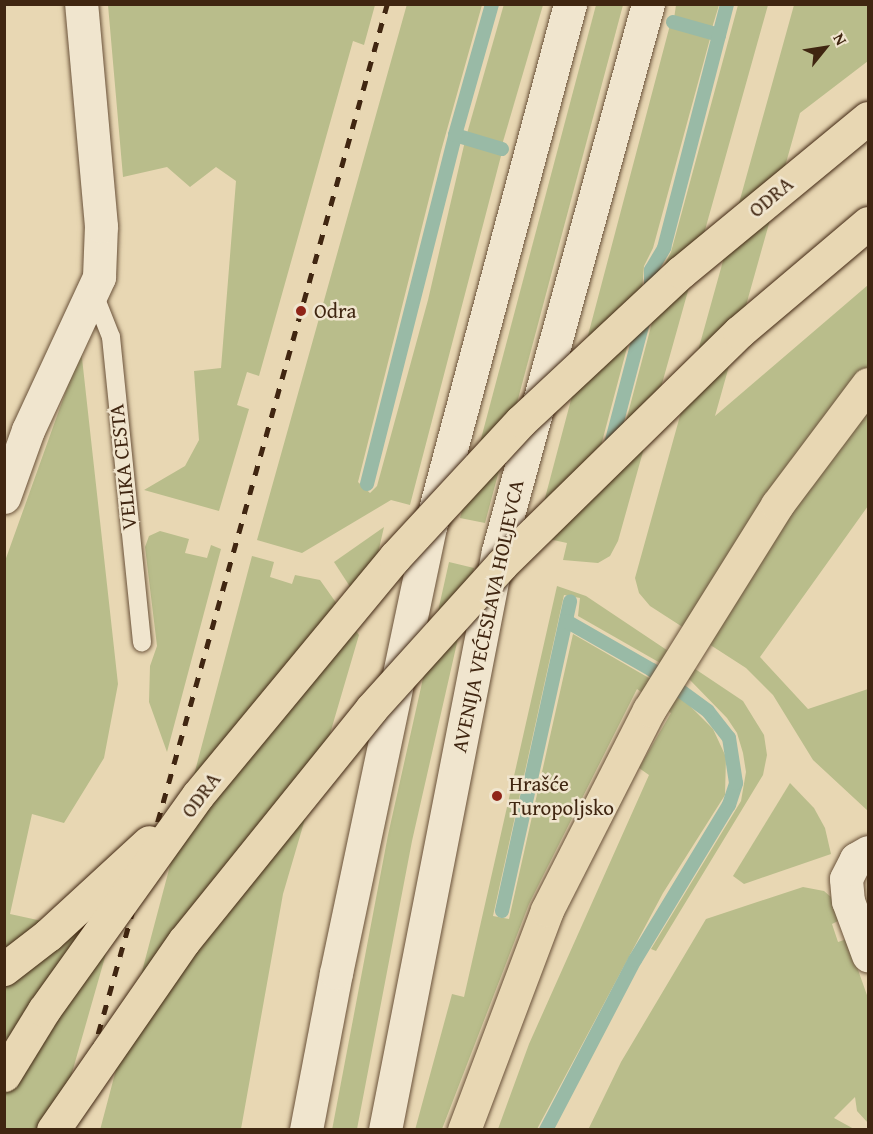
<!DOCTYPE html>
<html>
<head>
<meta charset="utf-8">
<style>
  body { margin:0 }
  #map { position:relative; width:873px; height:1134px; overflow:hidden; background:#e8d7b3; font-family:"Gentium Book Plus",serif }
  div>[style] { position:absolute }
  .green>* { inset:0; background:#b9bd8b }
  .stream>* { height:14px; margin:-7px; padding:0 7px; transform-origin:7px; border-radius:7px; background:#99baa6 }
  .roads { filter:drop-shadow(0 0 2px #6a523a) drop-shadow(0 0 2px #6a523a) }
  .service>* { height:18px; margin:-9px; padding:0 9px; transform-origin:9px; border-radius:9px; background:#f0e5ce }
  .minor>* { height:33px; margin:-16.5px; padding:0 16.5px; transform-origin:16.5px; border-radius:16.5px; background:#f0e5ce }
  .secondary>* { height:33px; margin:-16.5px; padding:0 16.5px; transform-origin:16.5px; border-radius:16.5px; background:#f0e5ce }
  .motorway>* { height:33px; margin:-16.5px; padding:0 16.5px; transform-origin:16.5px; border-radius:16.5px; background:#e8d7b3 }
  .rail>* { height:4.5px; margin-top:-2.25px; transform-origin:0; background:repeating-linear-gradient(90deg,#402611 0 10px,transparent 0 20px) }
  .bridges { filter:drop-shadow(0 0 2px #402611) drop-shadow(0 0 2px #402611) }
  .motorway-bridge>* { height:33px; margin:-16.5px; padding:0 16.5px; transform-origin:16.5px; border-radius:16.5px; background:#e8d7b3 }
  .dots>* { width:16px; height:16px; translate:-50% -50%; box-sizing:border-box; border:3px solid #f0e5ce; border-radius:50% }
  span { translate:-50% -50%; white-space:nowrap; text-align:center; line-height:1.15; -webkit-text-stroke:5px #f0e5ce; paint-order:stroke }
  .street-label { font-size:21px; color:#402611 }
  .poi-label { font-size:21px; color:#402611 }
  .left { translate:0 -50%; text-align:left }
  .frame { position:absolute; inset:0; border:6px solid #402611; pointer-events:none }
  .north { position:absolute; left:795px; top:18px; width:60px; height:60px; -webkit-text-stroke:4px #f0e5ce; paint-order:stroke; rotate:60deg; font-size:16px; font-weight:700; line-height:24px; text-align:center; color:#402611 }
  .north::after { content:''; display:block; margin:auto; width:21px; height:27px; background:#402611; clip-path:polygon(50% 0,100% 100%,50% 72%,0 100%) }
</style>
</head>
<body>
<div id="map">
  <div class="green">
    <div style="clip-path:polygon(407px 4px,482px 5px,441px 151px,358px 482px,370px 493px,377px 486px,428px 300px,465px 141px,502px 152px,410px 505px,391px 500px,302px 553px,257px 540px)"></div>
    <div style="clip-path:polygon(504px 4px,543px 5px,502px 145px,466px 137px)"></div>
    <div style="clip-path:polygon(108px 5px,375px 5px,364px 45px,353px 41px,259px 376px,247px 372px,237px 405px,249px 409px,219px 511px,144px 490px,185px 466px,199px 440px,194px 371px,221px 368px,236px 181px,216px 167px,190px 187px,167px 167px,123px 177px)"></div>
    <div style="clip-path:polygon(596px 5px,623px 5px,485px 523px,460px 518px)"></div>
    <div style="clip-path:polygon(676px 5px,719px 5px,712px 28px,674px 19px)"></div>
    <div style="clip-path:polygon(738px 5px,768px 5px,618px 541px,610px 556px,598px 563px,563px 560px,567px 543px,535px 536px,670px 25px,711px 35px,653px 248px,644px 266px,642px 291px,598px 457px,617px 455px,659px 296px,661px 271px,671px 252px)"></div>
    <div style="clip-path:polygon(794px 5px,868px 5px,868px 61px,800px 113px,715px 416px,868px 285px,868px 506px,760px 657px,808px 709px,868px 689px,868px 811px,813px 760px,773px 695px,746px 668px,650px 606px,639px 593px,635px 578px)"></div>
    <div style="clip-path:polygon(81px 349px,118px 684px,104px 758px,64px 823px,32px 814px,10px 914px,111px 936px,56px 1129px,5px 1130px,5px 561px)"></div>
    <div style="clip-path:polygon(384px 527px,365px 610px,334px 562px)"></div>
    <div style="clip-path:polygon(160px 531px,189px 539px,185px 553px,207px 558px,211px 545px,221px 549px,167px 752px,149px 702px,150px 666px,157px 646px,145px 547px,149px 536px)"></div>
    <div style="clip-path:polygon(252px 556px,274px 562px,270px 577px,292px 584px,295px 575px,320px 580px,359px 635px,283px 894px,241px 1129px,100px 1130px)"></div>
    <div style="clip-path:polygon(449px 562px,474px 568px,412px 841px,357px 1129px,332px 1130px,388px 835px)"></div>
    <div style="clip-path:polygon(557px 586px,586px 596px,743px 701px,764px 735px,767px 755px,763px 775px,656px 951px,651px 949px,741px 801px,746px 772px,743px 753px,737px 733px,727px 718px,690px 680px,578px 616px,580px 598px,564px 595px,493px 916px,509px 919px,573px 634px,680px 696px,713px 729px,726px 757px,725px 795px,663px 893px,537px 1129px,498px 1129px,529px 1044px,649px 775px,639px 768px,671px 713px,637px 689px,529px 904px,442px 1129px,415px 1130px,452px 994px,464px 997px)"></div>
    <div style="clip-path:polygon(790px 783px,814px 808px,825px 828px,831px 854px,744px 884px,733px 876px)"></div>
    <div style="clip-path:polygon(803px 887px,824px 891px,831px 897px,840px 920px,832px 924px,838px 942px,847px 939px,868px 998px,868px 1123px,857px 1111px,855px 1097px,834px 1118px,854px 1129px,588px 1130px,621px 1062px,706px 919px)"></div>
  </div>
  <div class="stream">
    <div style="left:673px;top:22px;width:48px;rotate:15.8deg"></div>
    <div style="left:455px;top:135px;width:49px;rotate:16.6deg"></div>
    <div style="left:651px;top:294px;width:24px;rotate:-90deg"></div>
    <div style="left:651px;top:270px;width:26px;rotate:-59deg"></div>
    <div style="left:664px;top:248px;width:252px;rotate:-75.5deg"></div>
    <div style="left:610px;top:448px;width:138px;rotate:-75.3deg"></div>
    <div style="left:367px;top:484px;width:360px;rotate:-75.8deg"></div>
    <div style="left:455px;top:135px;width:136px;rotate:-74.2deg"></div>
    <div style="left:502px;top:911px;width:317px;rotate:-77.6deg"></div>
    <div style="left:546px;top:1130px;width:192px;rotate:-62.4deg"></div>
    <div style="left:635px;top:960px;width:181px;rotate:-58.8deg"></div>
    <div style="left:729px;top:805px;width:23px;rotate:-72deg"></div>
    <div style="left:736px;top:783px;width:46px;rotate:-98.8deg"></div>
    <div style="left:729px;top:738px;width:34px;rotate:-128deg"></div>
    <div style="left:708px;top:711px;width:69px;rotate:-143.8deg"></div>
    <div style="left:652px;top:670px;width:99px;rotate:-150.3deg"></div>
  </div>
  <div class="roads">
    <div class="service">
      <div style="left:94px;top:294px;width:46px;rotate:68.4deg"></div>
      <div style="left:111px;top:337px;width:307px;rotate:84.2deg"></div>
    </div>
    <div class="minor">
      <div style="left:4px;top:497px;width:71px;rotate:-70.3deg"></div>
      <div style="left:28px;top:430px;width:169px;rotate:-65.1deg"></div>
      <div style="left:99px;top:277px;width:51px;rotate:-87.8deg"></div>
      <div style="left:101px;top:226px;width:223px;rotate:-95.1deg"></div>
      <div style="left:868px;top:852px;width:14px;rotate:150deg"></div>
      <div style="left:856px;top:859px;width:22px;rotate:117deg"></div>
      <div style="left:846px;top:879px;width:22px;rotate:85deg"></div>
      <div style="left:848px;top:901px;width:58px;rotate:69.7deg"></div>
    </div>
    <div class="secondary">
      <div style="left:306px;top:1130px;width:160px;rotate:-79.2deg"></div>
      <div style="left:336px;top:973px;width:459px;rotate:-78.1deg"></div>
      <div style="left:431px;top:524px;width:538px;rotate:-75.03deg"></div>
      <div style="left:385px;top:1130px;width:590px;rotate:-78.96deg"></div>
      <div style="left:498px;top:551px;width:567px;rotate:-74.67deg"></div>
    </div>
    <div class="motorway">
      <div style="left:464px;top:1130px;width:235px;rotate:-69.3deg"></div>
      <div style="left:547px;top:910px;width:225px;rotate:-63deg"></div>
      <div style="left:649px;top:710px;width:242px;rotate:-58deg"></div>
      <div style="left:777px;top:505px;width:151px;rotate:-53.1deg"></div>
    </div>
  </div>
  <div class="rail">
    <div style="left:71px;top:1130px;width:1170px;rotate:-74.32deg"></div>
  </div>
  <div class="bridges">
    <div class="motorway-bridge">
      <div style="left:4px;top:969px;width:56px;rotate:-37.7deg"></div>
      <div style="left:48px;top:935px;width:137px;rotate:-42.6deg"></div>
      <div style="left:4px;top:1075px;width:76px;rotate:-58.4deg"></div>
      <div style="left:44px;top:1010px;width:264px;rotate:-54.4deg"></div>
      <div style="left:198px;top:795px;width:309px;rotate:-50.4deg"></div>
      <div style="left:395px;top:557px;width:185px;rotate:-47.2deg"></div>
      <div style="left:521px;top:421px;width:219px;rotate:-43deg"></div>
      <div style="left:681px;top:272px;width:242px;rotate:-39.5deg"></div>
      <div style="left:53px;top:1130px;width:230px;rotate:-55.3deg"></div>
      <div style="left:184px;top:941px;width:298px;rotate:-51.1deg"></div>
      <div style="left:371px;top:709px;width:195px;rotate:-47.9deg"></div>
      <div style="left:502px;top:564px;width:332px;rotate:-44.4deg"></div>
      <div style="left:739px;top:332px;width:169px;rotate:-40.2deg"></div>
    </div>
  </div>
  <div class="dots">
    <div style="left:301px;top:311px;background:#8f2418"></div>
    <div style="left:497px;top:796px;background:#8f2418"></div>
  </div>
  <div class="street-label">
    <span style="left:771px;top:197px;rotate:-40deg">ODRA</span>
    <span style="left:123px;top:467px;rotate:-96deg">VELIKA CESTA</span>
    <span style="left:488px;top:616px;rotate:-78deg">AVENIJA VEĆESLAVA HOLJEVCA</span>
    <span style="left:201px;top:795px;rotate:-53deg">ODRA</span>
  </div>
  <div class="poi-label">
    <span class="left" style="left:314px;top:311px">Odra</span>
    <span class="left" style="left:509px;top:796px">Hrašće<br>Turopoljsko</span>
  </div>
  <div class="frame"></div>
  <div class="north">N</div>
</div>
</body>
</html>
